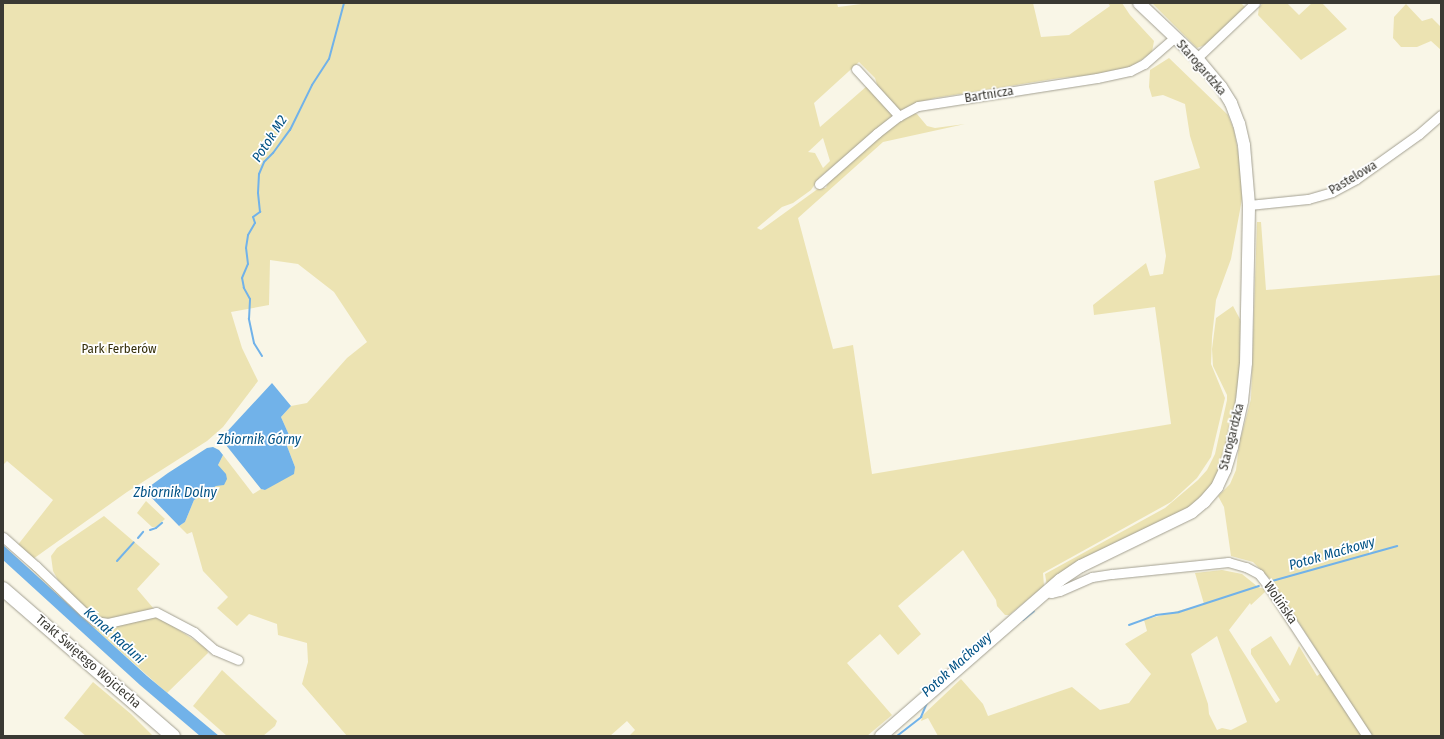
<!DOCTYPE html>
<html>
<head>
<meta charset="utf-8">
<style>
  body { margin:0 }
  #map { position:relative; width:1444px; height:739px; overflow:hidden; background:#f9f6e7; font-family:"Fira Sans Condensed",sans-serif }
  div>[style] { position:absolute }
  .green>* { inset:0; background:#ece3b2 }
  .water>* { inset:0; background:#71b2e9 }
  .stream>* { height:2px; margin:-1px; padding:0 1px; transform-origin:1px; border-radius:1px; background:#71b2e9 }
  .roads { filter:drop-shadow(0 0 1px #a3a092) drop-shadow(0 0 1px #a3a092) }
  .street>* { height:9px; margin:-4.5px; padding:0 4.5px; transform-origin:4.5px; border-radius:4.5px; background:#fff }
  .secondary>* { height:12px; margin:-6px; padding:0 6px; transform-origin:6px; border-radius:6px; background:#fff }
  .primary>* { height:14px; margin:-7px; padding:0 7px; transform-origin:7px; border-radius:7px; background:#fff }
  span { translate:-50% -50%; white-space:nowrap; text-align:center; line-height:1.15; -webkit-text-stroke:3.5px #fff; paint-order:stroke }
  .street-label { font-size:13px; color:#3a3933 }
  .park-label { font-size:13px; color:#36300b }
  .water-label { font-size:14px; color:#025285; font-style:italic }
  .frame { position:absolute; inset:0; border:4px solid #3a3933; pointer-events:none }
</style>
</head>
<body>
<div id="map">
  <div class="green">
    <div style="clip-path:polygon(evenodd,3px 3px,837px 3px,838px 7px,869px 3px,1033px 3px,1041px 37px,1069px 35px,1110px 6px,1108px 3px,1122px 3px,1130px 15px,1154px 41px,1152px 52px,1133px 66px,1093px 75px,1060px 78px,935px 98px,920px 102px,899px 112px,880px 94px,875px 78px,859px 62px,814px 103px,820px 127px,867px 86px,893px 116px,819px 178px,811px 190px,793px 203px,782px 207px,757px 228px,761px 230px,819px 188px,826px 188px,829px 179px,875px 137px,913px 112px,917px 114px,927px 126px,935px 128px,965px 124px,883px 142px,798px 218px,833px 349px,853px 345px,872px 474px,1171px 424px,1155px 307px,1094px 315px,1093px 305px,1146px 263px,1150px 276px,1163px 274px,1166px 256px,1154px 181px,1200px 168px,1190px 136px,1185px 104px,1163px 95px,1152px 97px,1149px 87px,1150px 70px,1169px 58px,1228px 115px,1234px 130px,1241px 167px,1242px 199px,1231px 259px,1216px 300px,1212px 337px,1211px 364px,1225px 398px,1211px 457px,1197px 478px,1171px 502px,1043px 573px,1044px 586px,1009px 615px,1005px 615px,997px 606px,996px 600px,963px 550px,898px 606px,921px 634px,898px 655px,880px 634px,847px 663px,892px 715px,867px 736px,629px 736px,635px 730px,627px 721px,610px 736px,347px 736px,302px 684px,308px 662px,307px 643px,278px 635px,277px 624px,249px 614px,237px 626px,217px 608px,228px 597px,203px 571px,192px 532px,187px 534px,179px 526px,185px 522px,194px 500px,216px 486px,220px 469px,218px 465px,223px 455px,253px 494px,261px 489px,265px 490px,295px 467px,287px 446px,289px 435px,281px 417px,291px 406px,307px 403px,347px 358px,367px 342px,334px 292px,298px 264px,270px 260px,269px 305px,231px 312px,242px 348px,258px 381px,223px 427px,207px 441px,127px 492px,33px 559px,17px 546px,53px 500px,7px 461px,3px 465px,3px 3px,823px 138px,830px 161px,823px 168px,815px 153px,808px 152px,823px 138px)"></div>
    <div style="clip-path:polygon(1152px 3px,1241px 3px,1245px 7px,1207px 44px,1197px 48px)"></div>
    <div style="clip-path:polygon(1263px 3px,1287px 3px,1299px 15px,1312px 3px,1322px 3px,1347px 29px,1301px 60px,1258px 15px,1259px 7px)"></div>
    <div style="clip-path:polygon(1406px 4px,1422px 21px,1432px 18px,1441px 27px,1441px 50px,1431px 41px,1417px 47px,1401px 47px,1393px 38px,1394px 17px)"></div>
    <div style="clip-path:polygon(evenodd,1257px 222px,1261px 222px,1266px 290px,1441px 275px,1441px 736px,938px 736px,928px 718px,921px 721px,923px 715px,961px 679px,983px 704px,988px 716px,1072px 687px,1100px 710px,1129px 703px,1151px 674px,1125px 644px,1147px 631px,1144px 620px,1204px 604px,1195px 573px,1222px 570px,1242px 574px,1258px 587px,1264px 589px,1265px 592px,1251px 605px,1250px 603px,1229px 630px,1276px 703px,1280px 700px,1251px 654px,1251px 649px,1271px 636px,1290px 666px,1299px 646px,1317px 676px,1328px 668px,1272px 581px,1253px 562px,1231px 556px,1224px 507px,1218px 496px,1230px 484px,1236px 470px,1240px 437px,1241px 437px,1251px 399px,1257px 222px,1217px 636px,1247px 722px,1231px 730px,1222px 728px,1217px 730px,1209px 714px,1208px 704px,1191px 654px,1217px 636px)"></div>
    <div style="clip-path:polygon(1233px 306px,1242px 323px,1241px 367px,1227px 451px,1215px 480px,1201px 498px,1191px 506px,1047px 586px,1045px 574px,1165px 508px,1198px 480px,1207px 470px,1215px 454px,1227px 400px,1227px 395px,1213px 366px,1212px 349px,1216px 318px)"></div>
    <div style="clip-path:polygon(146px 501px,165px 519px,156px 527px,152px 527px,137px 513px)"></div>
    <div style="clip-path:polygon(104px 516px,160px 564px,137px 589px,154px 609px,116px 619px,102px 620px,90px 613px,58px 580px,53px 571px,51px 556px,57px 548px)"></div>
    <div style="clip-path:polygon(28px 564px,92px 621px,100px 626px,110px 626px,150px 615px,161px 618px,206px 648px,208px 653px,167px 693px,75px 611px,27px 565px)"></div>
    <div style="clip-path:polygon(222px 670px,277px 721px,275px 726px,263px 736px,227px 736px,193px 706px)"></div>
    <div style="clip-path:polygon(93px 682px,131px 714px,153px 736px,86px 736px,64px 718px)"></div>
  </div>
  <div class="water">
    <div style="clip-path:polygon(272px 383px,291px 406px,281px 417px,289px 435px,287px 446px,295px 467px,294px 474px,265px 490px,261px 489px,222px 440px,222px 437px)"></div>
    <div style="clip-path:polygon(213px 447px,219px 450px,223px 455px,218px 465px,226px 474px,227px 479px,224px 485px,216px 486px,194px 500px,185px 522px,179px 526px,146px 492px,146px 489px,168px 473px,207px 448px)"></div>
    <div style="clip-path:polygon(3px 545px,147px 676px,219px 736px,200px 736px,140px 685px,3px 560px)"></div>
  </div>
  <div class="stream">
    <div style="left:262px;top:356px;width:15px;rotate:-122deg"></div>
    <div style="left:254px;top:343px;width:25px;rotate:-102deg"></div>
    <div style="left:249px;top:319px;width:20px;rotate:-87deg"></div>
    <div style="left:250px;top:299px;width:13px;rotate:-119deg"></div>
    <div style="left:244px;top:288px;width:10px;rotate:-101deg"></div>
    <div style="left:242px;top:278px;width:15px;rotate:-67deg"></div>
    <div style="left:248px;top:264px;width:16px;rotate:-97deg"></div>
    <div style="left:246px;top:248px;width:13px;rotate:-81deg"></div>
    <div style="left:248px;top:235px;width:14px;rotate:-60deg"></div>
    <div style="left:255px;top:223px;width:6px;rotate:-108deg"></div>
    <div style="left:253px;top:217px;width:9px;rotate:-36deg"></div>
    <div style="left:260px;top:212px;width:19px;rotate:-96deg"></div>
    <div style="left:258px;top:193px;width:19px;rotate:-87deg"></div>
    <div style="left:259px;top:174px;width:13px;rotate:-67deg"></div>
    <div style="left:264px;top:162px;width:13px;rotate:-45deg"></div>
    <div style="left:273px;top:153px;width:29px;rotate:-54deg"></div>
    <div style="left:290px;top:130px;width:50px;rotate:-63.9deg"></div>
    <div style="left:312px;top:85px;width:31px;rotate:-57deg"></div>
    <div style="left:329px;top:59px;width:58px;rotate:-75deg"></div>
    <div style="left:150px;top:530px;width:6px;rotate:-18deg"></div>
    <div style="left:156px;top:528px;width:8px;rotate:-40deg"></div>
    <div style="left:138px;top:538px;width:8px;rotate:-50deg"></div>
    <div style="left:117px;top:561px;width:25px;rotate:-48deg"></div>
    <div style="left:1272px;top:581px;width:130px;rotate:-15.6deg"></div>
    <div style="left:1023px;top:620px;width:14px;rotate:-39deg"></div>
    <div style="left:1129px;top:625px;width:29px;rotate:-20deg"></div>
    <div style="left:1156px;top:615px;width:23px;rotate:-7deg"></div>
    <div style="left:1179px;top:612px;width:84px;rotate:-18deg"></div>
    <div style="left:897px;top:736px;width:31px;rotate:-38deg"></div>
    <div style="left:921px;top:717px;width:15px;rotate:-67deg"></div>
  </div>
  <div class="roads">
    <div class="street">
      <div style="left:1197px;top:58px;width:80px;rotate:-43.5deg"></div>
      <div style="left:856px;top:69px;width:64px;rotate:47.5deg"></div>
      <div style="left:819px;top:184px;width:77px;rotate:-41.3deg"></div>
      <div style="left:877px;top:133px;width:28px;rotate:-38deg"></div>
      <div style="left:899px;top:116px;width:21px;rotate:-28deg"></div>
      <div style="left:918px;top:106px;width:181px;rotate:-8.9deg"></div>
      <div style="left:1097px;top:78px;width:34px;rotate:-12deg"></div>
      <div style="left:1130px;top:71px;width:16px;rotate:-27deg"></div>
      <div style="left:1144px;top:64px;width:41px;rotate:-41.1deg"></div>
      <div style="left:1249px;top:205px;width:59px;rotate:-5.8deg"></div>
      <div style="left:1308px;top:199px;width:25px;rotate:-16deg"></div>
      <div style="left:1332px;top:192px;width:27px;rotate:-28deg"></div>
      <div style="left:1356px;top:179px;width:77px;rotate:-35.5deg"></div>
      <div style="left:1419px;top:134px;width:29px;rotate:-41deg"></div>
      <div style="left:3px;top:537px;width:44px;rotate:41.3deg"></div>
      <div style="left:36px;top:566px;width:66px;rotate:43.8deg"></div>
      <div style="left:84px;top:612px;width:14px;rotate:39deg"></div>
      <div style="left:95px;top:621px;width:13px;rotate:9deg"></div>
      <div style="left:108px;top:623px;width:49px;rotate:-12.9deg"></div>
      <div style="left:156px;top:612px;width:43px;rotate:27.8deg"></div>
      <div style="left:194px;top:632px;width:28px;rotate:41deg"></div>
      <div style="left:215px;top:650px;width:25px;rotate:23deg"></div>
      <div style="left:1046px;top:592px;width:5px;rotate:11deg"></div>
      <div style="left:1051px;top:593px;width:9px;rotate:-13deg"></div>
      <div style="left:1060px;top:591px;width:35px;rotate:-24deg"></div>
      <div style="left:1092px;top:577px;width:20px;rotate:-9deg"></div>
      <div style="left:1112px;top:574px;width:117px;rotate:-5.9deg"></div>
      <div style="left:1228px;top:562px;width:19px;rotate:16deg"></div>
      <div style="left:1246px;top:567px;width:15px;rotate:28deg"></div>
      <div style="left:1259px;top:574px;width:16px;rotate:52deg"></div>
      <div style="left:1269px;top:587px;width:178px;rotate:56.7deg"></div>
    </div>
    <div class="secondary">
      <div style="left:881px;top:736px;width:237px;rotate:-41.1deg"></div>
      <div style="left:1060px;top:580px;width:25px;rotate:-34deg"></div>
      <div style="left:1081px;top:566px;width:123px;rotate:-25.9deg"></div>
      <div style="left:1192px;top:512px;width:16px;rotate:-40deg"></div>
      <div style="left:1204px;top:502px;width:20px;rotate:-49deg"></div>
      <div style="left:1217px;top:487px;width:19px;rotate:-65deg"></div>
      <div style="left:1225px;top:470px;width:24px;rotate:-73deg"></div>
      <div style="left:1232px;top:447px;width:47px;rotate:-77.7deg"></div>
      <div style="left:1242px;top:401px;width:38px;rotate:-84deg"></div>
      <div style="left:1246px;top:363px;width:158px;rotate:-88.9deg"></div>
      <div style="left:1249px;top:205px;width:60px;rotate:-94.8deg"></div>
      <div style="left:1244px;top:145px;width:22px;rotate:-103deg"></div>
      <div style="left:1239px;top:124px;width:22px;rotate:-111deg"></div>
      <div style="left:1231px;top:103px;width:19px;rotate:-122deg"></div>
      <div style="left:1221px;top:87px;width:38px;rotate:-130deg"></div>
      <div style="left:1197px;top:58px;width:80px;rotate:-136.5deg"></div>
    </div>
    <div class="primary">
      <div style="left:3px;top:589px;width:225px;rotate:40.9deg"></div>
    </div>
  </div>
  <div class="street-label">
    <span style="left:1201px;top:68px;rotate:49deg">Starogardzka</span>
    <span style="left:989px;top:95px;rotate:-9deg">Bartnicza</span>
    <span style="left:1353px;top:178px;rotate:-31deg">Pastelowa</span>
    <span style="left:1232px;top:437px;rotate:-76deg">Starogardzka</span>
    <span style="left:1280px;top:603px;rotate:55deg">Wolińska</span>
    <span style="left:88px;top:662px;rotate:41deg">Trakt Świętego Wojciecha</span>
  </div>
  <div class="park-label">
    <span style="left:119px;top:349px">Park Ferberów</span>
  </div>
  <div class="water-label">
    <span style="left:270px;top:139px;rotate:-57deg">Potok M2</span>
    <span style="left:259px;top:440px">Zbiornik Górny</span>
    <span style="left:175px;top:493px">Zbiornik Dolny</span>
    <span style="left:1332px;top:554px;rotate:-16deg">Potok Maćkowy</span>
    <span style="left:114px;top:636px;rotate:42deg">Kanał Raduni</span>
    <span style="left:957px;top:665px;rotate:-42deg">Potok Maćkowy</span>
  </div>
  <div class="frame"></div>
</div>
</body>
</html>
